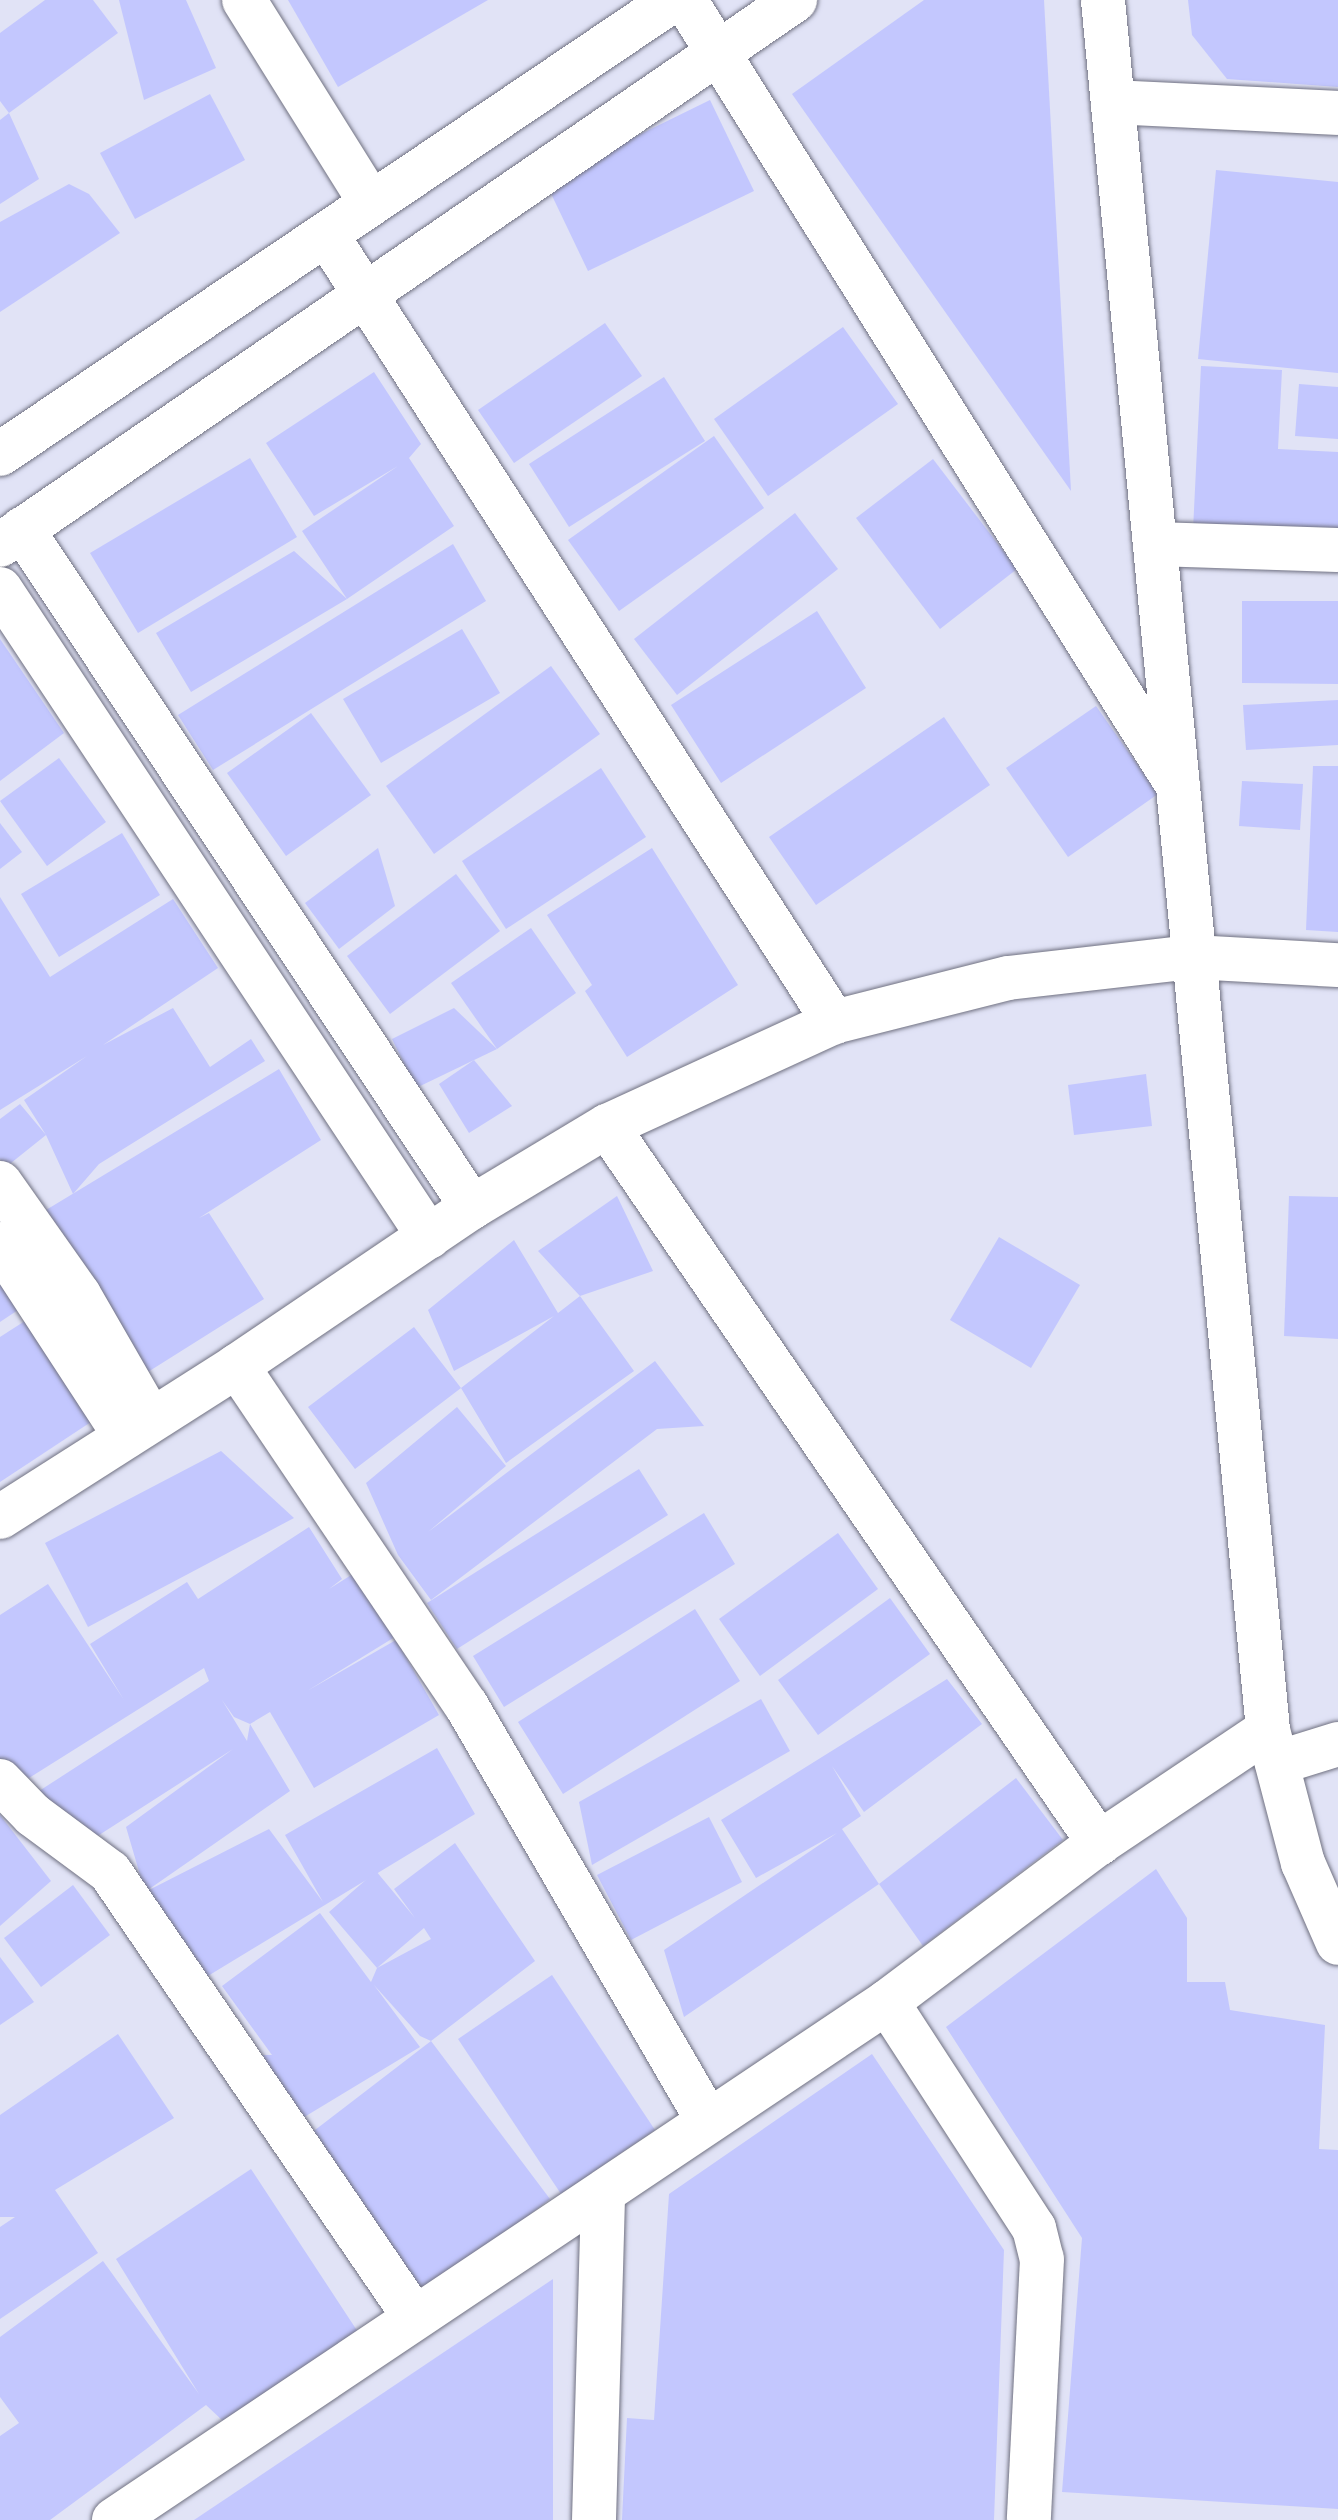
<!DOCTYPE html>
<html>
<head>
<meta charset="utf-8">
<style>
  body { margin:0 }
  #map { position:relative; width:1338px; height:2520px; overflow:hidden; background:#e1e3f6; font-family:"IBM Plex Serif",serif }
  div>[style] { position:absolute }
  .building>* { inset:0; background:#c3c7fe }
  .roads { filter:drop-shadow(0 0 2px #707181) drop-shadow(0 0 2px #707181) }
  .minor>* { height:44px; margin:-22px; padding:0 22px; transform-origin:22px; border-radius:22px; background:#fff }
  span { translate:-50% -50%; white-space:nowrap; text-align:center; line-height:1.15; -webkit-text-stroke:6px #e1e3f6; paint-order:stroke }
</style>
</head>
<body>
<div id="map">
  <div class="building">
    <div style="clip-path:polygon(45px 0,93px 0,118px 33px,9px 113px,0 101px,0 33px)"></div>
    <div style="clip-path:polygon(119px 0,186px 0,216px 68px,144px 100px)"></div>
    <div style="clip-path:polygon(288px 0,488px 0,338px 87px)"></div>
    <div style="clip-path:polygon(924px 0,1044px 0,1071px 491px,792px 94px)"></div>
    <div style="clip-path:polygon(1188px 0,1338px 0,1338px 87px,1227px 79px,1192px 35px)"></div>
    <div style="clip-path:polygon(210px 94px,245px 160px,135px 219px,100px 153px)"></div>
    <div style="clip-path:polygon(710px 100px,754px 191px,588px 271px,545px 181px)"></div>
    <div style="clip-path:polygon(9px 113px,39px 179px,0 204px,0 120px)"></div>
    <div style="clip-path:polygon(1216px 170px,1338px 182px,1338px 373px,1198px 359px)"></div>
    <div style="clip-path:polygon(69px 184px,89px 194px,120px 233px,0 312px,0 222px)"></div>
    <div style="clip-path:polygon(605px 323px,642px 376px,514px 463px,478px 410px)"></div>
    <div style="clip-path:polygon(843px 327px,898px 404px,768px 496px,714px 419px)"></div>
    <div style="clip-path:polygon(1201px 366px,1282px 370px,1278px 449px,1338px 452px,1338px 537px,1193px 530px)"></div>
    <div style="clip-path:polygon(374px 372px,421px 444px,409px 458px,454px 526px,347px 599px,191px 692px,156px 633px,294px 551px,347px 599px,302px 531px,398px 466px,314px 516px,266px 443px)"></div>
    <div style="clip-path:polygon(664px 377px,705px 441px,569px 527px,529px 464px)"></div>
    <div style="clip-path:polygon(1299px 384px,1338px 387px,1338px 439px,1295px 436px)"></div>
    <div style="clip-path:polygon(714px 436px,764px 508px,619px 611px,568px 540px)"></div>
    <div style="clip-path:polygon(250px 458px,297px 537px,138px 633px,90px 553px)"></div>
    <div style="clip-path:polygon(933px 459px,1017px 569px,940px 629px,856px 518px)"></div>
    <div style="clip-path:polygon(795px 513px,838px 569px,677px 695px,634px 639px)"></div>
    <div style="clip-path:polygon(453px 544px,486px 601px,213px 770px,178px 715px)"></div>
    <div style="clip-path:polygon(1242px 601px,1338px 601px,1338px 684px,1242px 683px)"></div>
    <div style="clip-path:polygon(817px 611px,866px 688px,721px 783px,671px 705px)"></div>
    <div style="clip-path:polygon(462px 629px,500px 693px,381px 763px,343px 699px)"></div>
    <div style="clip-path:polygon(0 639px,64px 733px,0 781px)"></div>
    <div style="clip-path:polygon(551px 666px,600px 734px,434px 854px,386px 786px)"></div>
    <div style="clip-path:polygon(1338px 700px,1338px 745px,1246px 750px,1243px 705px)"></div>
    <div style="clip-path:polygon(1096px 706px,1158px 794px,1068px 857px,1006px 768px)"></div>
    <div style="clip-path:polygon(311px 713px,371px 795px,286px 856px,227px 773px)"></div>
    <div style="clip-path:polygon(944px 717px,990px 785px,816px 905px,769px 837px)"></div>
    <div style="clip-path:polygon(59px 758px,106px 822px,47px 866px,0 801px)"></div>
    <div style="clip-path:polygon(1313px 766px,1338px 766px,1338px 932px,1306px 930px)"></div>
    <div style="clip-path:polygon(601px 768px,646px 837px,506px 929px,462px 861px)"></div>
    <div style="clip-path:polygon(1242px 781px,1303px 784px,1300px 830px,1239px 826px)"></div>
    <div style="clip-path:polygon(0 823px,22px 852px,0 869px)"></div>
    <div style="clip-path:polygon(122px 833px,160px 895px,59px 957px,21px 894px)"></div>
    <div style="clip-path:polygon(378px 848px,395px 906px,339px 949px,305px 903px)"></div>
    <div style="clip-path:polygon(652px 848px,738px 985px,627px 1057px,585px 991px,592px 985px,547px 915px)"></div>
    <div style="clip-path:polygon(456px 874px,500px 931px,390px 1014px,347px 956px)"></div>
    <div style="clip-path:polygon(0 897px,50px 977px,173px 899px,218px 968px,103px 1045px,173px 1008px,210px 1067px,251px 1039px,265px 1061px,99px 1164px,73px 1194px,46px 1135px,6px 1167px,0 1159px,0 1119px,20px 1104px,46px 1135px,24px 1100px,87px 1056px,0 1110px)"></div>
    <div style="clip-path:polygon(531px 928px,576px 993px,497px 1049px,451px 983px)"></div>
    <div style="clip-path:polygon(454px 1008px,497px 1049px,416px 1088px,392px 1039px)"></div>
    <div style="clip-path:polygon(474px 1060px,512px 1106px,469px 1133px,439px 1084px)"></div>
    <div style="clip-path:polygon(279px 1069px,321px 1140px,199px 1218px,209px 1213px,264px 1299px,132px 1382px,90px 1284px,46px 1210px)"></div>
    <div style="clip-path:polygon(1146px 1074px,1152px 1126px,1074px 1135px,1068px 1085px)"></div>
    <div style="clip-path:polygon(617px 1196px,653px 1271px,580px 1296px,538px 1251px)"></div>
    <div style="clip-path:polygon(1289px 1196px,1338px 1197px,1338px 1339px,1284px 1336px)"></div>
    <div style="clip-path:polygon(999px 1237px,1080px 1285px,1031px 1368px,950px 1320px)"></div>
    <div style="clip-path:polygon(514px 1240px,558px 1313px,580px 1296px,634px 1371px,506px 1463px,461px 1388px,355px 1469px,308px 1407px,414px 1327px,461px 1388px,554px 1316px,454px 1371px,428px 1310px)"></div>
    <div style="clip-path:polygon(0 1265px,27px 1304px,0 1322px)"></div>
    <div style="clip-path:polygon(28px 1319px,94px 1420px,0 1482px,0 1337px)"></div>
    <div style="clip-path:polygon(655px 1361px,704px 1426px,657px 1429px,431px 1600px,398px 1555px,366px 1483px,457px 1407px,506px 1466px,428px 1532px)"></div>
    <div style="clip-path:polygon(221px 1451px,294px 1518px,88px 1627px,45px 1543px)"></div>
    <div style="clip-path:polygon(639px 1469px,668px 1515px,457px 1649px,427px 1603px)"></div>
    <div style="clip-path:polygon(704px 1513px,735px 1564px,504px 1707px,473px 1656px)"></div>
    <div style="clip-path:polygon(309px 1527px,342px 1579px,329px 1589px,364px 1567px,403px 1632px,307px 1691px,396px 1640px,439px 1715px,314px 1788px,270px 1712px,250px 1724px,234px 1717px,222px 1700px,247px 1741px,250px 1724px,290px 1791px,145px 1892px,126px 1827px,233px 1749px,96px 1837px,36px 1793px,209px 1681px,204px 1668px,29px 1778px,0 1759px,0 1615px,48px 1584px,124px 1700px,90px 1644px,187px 1582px,198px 1599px)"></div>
    <div style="clip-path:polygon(838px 1533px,878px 1589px,760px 1676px,719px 1619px)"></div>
    <div style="clip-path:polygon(890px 1598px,930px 1654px,818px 1735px,778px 1680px)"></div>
    <div style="clip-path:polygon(695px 1609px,740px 1681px,563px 1794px,518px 1722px)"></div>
    <div style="clip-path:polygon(947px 1679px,982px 1724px,864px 1812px,832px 1766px,861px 1816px,842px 1829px,879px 1884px,684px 2017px,664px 1950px,837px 1833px,756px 1878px,721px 1820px)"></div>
    <div style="clip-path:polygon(761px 1699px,790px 1751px,592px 1865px,579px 1802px)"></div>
    <div style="clip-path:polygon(437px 1748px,475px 1814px,198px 1982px,145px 1892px,269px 1829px,323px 1902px,285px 1835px)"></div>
    <div style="clip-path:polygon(1016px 1778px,1063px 1840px,923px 1946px,879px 1884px)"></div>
    <div style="clip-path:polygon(0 1815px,51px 1881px,0 1926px)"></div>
    <div style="clip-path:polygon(709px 1817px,742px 1882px,631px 1940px,597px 1875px)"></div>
    <div style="clip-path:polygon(evenodd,455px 1843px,535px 1961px,431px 2041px,550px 2199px,421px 2298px,302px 2140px,431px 2041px,420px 2036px,374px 1985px,420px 2047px,301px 2119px,262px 2055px,272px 2055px,222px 1986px,320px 1913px,371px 1982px,377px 1968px,329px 1912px,376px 1871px,415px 1918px,394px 1889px,455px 1843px,424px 1928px,431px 1939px,377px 1968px,424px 1928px)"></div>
    <div style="clip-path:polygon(1156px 1869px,1187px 1918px,1187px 1982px,1225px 1982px,1230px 2010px,1325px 2025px,1319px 2149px,1338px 2150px,1338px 2509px,1062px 2492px,1082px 2238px,946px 2027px)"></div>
    <div style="clip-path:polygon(73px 1885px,110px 1935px,41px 1987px,4px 1938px)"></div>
    <div style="clip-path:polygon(0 1957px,34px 2002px,0 2025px)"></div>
    <div style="clip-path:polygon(552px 1975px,655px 2130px,561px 2194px,458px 2039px)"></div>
    <div style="clip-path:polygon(118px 2034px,174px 2118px,55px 2190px,98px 2253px,0 2319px,0 2227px,15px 2217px,0 2217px,0 2115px)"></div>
    <div style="clip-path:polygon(872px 2054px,1004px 2250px,994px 2520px,622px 2520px,627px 2418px,654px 2420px,669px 2194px)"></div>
    <div style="clip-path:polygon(251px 2169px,358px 2332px,223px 2421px,206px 2405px,50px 2520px,0 2520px,0 2436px,19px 2423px,0 2397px,0 2337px,103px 2261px,199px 2394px,116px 2259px)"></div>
    <div style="clip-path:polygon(553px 2279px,553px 2520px,194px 2520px)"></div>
  </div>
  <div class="roads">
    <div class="minor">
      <div style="left:244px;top:0;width:238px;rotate:58deg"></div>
      <div style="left:685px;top:0;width:928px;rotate:57.9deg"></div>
      <div style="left:1113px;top:102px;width:225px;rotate:2.8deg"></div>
      <div style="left:326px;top:234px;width:938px;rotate:57.19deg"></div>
      <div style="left:0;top:454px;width:812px;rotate:-34deg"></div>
      <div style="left:22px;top:529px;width:814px;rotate:56.43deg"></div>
      <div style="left:1155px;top:544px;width:183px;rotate:1.9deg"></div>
      <div style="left:0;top:545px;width:964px;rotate:-34.43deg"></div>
      <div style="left:0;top:589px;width:777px;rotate:56.49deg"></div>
      <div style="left:607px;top:1126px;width:870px;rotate:55.54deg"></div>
      <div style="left:0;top:1183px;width:137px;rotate:54.8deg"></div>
      <div style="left:79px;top:1295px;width:144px;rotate:60.1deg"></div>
      <div style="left:0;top:1244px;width:230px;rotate:56.9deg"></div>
      <div style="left:237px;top:1366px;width:409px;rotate:56deg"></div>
      <div style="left:466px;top:1705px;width:480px;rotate:59.8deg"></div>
      <div style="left:0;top:1517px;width:281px;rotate:-32.5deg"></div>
      <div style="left:237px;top:1366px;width:284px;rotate:-34.1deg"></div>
      <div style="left:472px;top:1207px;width:157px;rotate:-31deg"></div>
      <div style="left:607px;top:1126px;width:250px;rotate:-24.6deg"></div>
      <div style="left:834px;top:1022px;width:179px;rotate:-14.2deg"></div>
      <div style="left:1008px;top:978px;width:186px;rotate:-6.5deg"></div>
      <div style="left:1193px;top:957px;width:145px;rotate:3.2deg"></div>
      <div style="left:1268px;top:1730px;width:138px;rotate:75.3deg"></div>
      <div style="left:1303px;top:1863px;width:87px;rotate:66.4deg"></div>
      <div style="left:1277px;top:1763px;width:64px;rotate:-17.3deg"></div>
      <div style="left:0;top:1781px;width:47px;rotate:45.9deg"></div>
      <div style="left:33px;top:1815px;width:96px;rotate:36.5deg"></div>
      <div style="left:110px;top:1872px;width:537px;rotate:55.63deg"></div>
      <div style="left:887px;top:2002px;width:270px;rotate:57deg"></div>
      <div style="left:1034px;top:2228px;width:32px;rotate:76deg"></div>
      <div style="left:1042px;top:2259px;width:261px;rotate:92.9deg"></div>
      <div style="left:114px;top:2520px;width:931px;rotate:-33.83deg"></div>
      <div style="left:887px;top:2002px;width:265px;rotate:-36.9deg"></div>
      <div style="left:1099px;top:1843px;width:203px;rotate:-33.8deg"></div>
      <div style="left:1268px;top:1730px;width:1738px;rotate:-95.45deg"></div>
      <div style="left:594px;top:2520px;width:326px;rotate:-88.4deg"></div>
    </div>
  </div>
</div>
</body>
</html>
